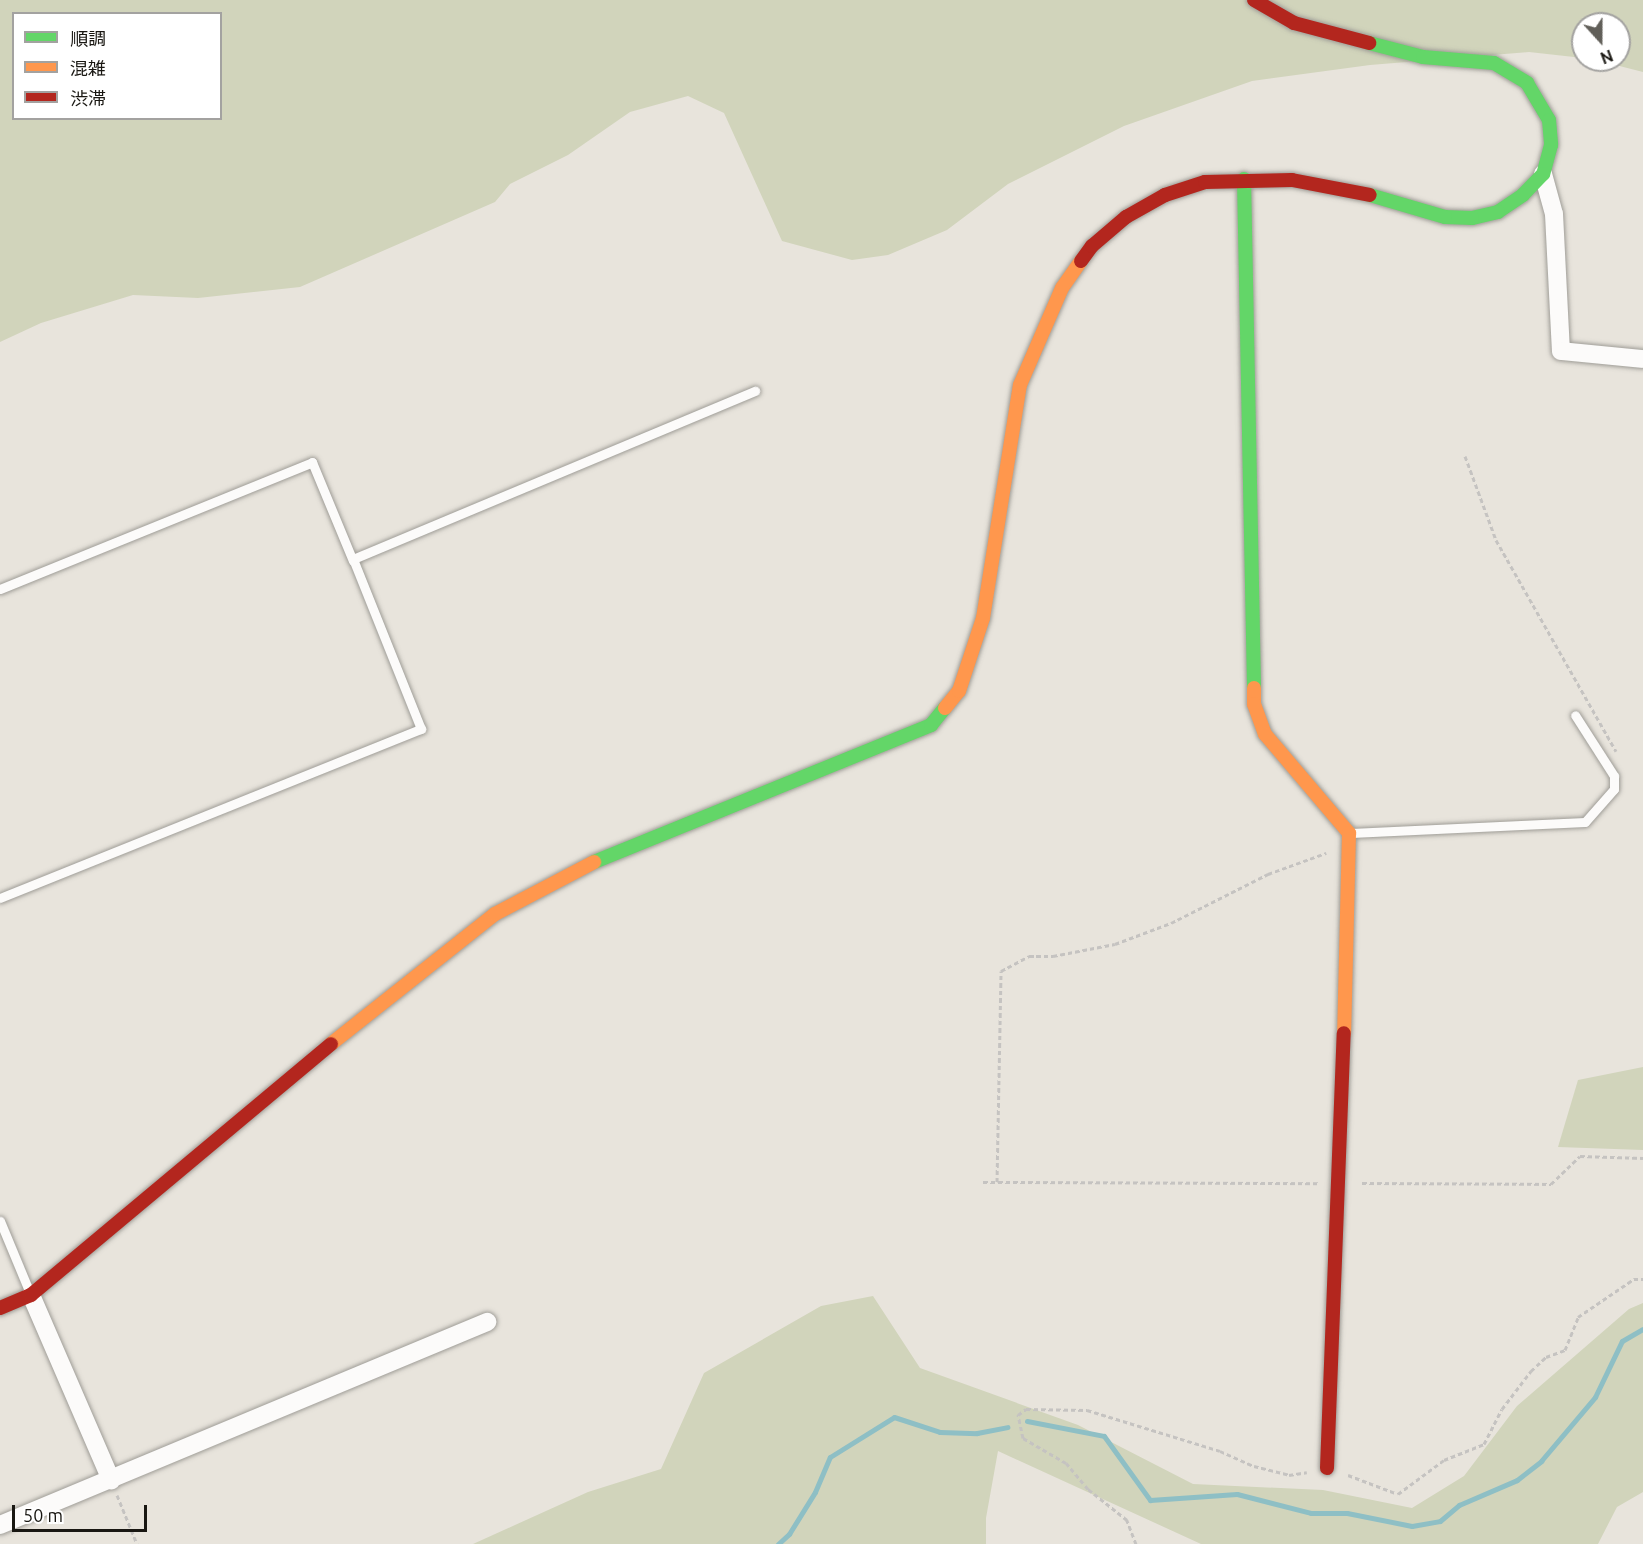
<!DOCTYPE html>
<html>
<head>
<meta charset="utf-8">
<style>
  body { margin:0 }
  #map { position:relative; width:1643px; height:1544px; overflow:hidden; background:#e8e4dc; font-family:Ubuntu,"Noto Sans JP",sans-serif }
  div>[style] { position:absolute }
  .green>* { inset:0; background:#d1d4bb }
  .stream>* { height:5px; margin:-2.5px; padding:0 2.5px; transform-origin:2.5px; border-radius:2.5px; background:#8ebfc5 }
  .path>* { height:3px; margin-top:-1.5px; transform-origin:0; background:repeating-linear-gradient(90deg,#c5c3c1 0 4.5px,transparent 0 7.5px) }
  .roads { filter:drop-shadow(0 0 2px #9f9d97) drop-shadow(0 0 2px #9f9d97) }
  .lane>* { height:9px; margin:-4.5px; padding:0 4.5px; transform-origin:4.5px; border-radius:4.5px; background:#fcfbfa }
  .street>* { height:18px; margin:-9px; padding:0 9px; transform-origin:9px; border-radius:9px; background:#fcfbfa }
  .fast>* { height:14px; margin:-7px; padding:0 7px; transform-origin:7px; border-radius:7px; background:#63d668 }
  .slow>* { height:14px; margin:-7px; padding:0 7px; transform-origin:7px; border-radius:7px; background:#ff974d }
  .jam>* { height:14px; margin:-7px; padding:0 7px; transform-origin:7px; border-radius:7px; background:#b3261e }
  span { translate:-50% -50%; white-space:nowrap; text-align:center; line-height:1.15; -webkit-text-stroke:5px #fff; paint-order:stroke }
  .legend { position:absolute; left:12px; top:12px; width:210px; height:108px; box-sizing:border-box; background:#fff; border:2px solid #a3a2a0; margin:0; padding:8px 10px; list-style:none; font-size:18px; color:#191712 }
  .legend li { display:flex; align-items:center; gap:12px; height:30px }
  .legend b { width:30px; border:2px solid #a3a2a0 }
  .north { position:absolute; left:1571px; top:12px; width:60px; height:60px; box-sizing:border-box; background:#fff; border:2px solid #a3a2a0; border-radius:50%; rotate:159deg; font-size:16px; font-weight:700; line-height:24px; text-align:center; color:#191712 }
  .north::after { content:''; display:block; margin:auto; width:21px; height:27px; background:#615f59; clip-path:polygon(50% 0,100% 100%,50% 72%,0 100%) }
  .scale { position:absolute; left:12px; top:1505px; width:135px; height:27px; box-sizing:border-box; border:3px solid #191712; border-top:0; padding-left:8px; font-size:18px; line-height:21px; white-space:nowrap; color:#191712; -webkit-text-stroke:4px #fff; paint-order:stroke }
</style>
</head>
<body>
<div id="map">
  <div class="green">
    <div style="clip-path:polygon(evenodd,0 0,1643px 0,1643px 72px,1596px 60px,1619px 60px,1619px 24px,1583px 24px,1583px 58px,1529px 52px,1370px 65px,1252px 81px,1124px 126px,1008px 184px,947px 230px,888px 255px,852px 260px,782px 241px,724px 113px,688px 96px,630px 112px,568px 155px,510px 184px,495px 202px,300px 287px,198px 298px,133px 295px,41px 323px,0 342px,0 0,14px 14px,220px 14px,220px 118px,14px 118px,14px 14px)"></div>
    <div style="clip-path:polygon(1643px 1067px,1643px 1150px,1558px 1147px,1578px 1080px)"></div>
    <div style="clip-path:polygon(873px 1296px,920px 1368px,1078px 1425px,1193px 1484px,1323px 1490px,1412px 1508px,1464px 1476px,1517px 1406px,1629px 1309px,1643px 1303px,1643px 1492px,1617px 1507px,1598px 1544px,1201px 1544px,998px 1451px,986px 1518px,986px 1544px,473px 1544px,588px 1492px,661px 1469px,704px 1373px,821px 1306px)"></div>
  </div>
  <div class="stream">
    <div style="left:1027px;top:1421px;width:78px;rotate:11deg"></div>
    <div style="left:1104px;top:1436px;width:79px;rotate:54.3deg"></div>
    <div style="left:1150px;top:1500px;width:87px;rotate:-3.9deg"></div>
    <div style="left:1237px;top:1494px;width:76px;rotate:14.4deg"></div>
    <div style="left:1311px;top:1513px;width:36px"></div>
    <div style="left:1347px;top:1513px;width:66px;rotate:11.3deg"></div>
    <div style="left:1412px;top:1526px;width:28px;rotate:-10deg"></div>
    <div style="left:1440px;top:1521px;width:25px;rotate:-40deg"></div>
    <div style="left:1459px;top:1505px;width:63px;rotate:-23.3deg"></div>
    <div style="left:1517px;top:1480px;width:31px;rotate:-38deg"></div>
    <div style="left:1541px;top:1461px;width:84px;rotate:-49.8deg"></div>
    <div style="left:1595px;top:1397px;width:62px;rotate:-64.3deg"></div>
    <div style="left:1622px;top:1341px;width:24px;rotate:-30deg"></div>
    <div style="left:778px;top:1544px;width:15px;rotate:-42deg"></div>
    <div style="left:789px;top:1534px;width:49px;rotate:-58.2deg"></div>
    <div style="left:815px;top:1492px;width:38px;rotate:-67deg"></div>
    <div style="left:830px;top:1457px;width:75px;rotate:-32deg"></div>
    <div style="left:894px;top:1417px;width:48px;rotate:18.1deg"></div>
    <div style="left:940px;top:1432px;width:37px;rotate:2deg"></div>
    <div style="left:977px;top:1433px;width:31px;rotate:-11deg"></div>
  </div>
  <div class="path">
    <div style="left:1465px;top:456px;width:90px;rotate:69.7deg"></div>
    <div style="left:1496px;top:540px;width:243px;rotate:60.4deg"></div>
    <div style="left:983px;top:1182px;width:337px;rotate:0.2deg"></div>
    <div style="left:997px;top:1182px;width:211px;rotate:-88.9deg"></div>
    <div style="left:1001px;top:971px;width:32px;rotate:-28deg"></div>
    <div style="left:1029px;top:956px;width:24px"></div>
    <div style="left:1053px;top:956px;width:63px;rotate:-11deg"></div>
    <div style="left:1115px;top:944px;width:60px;rotate:-20.6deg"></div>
    <div style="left:1171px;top:923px;width:109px;rotate:-26.8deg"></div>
    <div style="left:1268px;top:874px;width:62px;rotate:-19.9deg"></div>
    <div style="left:1362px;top:1183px;width:189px;rotate:0.3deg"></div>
    <div style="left:1551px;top:1184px;width:40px;rotate:-44deg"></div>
    <div style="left:1580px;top:1156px;width:63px;rotate:1.8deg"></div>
    <div style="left:1348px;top:1475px;width:53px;rotate:20.8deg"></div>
    <div style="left:1398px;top:1494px;width:57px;rotate:-36.5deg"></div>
    <div style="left:1444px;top:1460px;width:43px;rotate:-21.8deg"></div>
    <div style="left:1484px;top:1444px;width:39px;rotate:-63deg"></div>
    <div style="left:1502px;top:1409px;width:48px;rotate:-52.7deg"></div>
    <div style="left:1531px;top:1371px;width:21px;rotate:-43deg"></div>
    <div style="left:1546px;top:1357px;width:20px;rotate:-20deg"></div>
    <div style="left:1565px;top:1350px;width:35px;rotate:-68deg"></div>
    <div style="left:1578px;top:1317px;width:68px;rotate:-34.2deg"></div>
    <div style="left:1634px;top:1279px;width:9px"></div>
    <div style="left:117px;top:1495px;width:53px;rotate:67.8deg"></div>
    <div style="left:1136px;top:1544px;width:26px;rotate:-111deg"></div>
    <div style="left:1127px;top:1520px;width:50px;rotate:-141.5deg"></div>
    <div style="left:1088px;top:1489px;width:34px;rotate:-130deg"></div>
    <div style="left:1066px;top:1463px;width:50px;rotate:-149.8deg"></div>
    <div style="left:1023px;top:1438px;width:24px;rotate:-102deg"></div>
    <div style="left:1018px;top:1415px;width:10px;rotate:-37deg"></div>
    <div style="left:1026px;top:1409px;width:61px;rotate:0.9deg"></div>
    <div style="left:1087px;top:1410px;width:139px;rotate:17.1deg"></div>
    <div style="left:1220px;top:1451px;width:37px;rotate:24deg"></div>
    <div style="left:1254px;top:1466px;width:36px;rotate:14deg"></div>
    <div style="left:1289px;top:1475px;width:18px;rotate:-9deg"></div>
  </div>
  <div class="roads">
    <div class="lane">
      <div style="left:0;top:589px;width:337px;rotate:-22.1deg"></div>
      <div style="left:312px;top:462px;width:107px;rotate:67.5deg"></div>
      <div style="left:1351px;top:833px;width:234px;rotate:-2.7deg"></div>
      <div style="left:1585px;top:822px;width:44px;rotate:-48.7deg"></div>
      <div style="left:1614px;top:789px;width:13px;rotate:-90deg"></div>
      <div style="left:1614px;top:776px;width:72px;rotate:-122.6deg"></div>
      <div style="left:0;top:898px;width:454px;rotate:-21.9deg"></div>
      <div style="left:421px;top:729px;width:183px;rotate:-111.8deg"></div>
      <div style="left:353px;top:559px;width:436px;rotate:-22.7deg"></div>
      <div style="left:0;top:1221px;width:78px;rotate:67.4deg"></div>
    </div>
    <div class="street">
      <div style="left:1543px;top:174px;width:41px;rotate:74.6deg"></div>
      <div style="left:1554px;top:214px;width:137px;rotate:87.1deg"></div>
      <div style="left:1561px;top:351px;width:82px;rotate:5.6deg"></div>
      <div style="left:31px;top:1295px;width:202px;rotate:66.6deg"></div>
      <div style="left:0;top:1525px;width:528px;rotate:-22.63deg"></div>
    </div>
    <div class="fast">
      <div style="left:1369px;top:43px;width:56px;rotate:14.5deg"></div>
      <div style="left:1423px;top:57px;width:71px;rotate:4.8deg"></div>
      <div style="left:1494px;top:63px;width:39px;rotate:31deg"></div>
      <div style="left:1527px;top:83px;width:43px;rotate:59.3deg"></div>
      <div style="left:1549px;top:120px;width:25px;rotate:85deg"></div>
      <div style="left:1551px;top:145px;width:30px;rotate:105deg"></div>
      <div style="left:1543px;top:174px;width:29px;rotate:134deg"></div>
      <div style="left:1523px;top:195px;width:30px;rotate:146deg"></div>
      <div style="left:1498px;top:212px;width:27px;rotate:167deg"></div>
      <div style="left:1472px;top:218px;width:27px;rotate:-178deg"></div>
      <div style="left:1445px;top:217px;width:78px;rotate:-163.7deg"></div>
      <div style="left:1244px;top:179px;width:509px;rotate:88.87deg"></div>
      <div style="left:594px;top:862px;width:364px;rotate:-22.1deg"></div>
      <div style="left:931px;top:725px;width:22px;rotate:-51deg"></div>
    </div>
    <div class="slow">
      <div style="left:1254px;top:688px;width:16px;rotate:90deg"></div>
      <div style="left:1254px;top:704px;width:32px;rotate:70deg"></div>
      <div style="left:1265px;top:734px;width:130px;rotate:49.7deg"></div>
      <div style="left:1349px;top:833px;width:200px;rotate:91.4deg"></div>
      <div style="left:945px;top:708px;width:22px;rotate:-51deg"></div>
      <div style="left:959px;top:691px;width:77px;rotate:-71.8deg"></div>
      <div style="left:983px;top:618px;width:236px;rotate:-81deg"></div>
      <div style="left:1020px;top:385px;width:106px;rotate:-66.6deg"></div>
      <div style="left:1062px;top:288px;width:33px;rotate:-55deg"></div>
      <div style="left:331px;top:1044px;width:209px;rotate:-38.4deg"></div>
      <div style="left:495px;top:914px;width:112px;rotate:-27.7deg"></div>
    </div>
    <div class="jam">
      <div style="left:1254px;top:0;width:46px;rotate:29.9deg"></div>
      <div style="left:1294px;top:23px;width:78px;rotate:14.9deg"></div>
      <div style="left:1081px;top:261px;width:19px;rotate:-54deg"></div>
      <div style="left:1092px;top:246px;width:45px;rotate:-40.5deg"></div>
      <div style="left:1126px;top:217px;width:45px;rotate:-29.4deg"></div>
      <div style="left:1165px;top:195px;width:42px;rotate:-18deg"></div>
      <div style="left:1205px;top:182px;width:87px;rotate:-1.3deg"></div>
      <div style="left:1292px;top:180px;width:79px;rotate:10.9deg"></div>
      <div style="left:0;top:1308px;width:34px;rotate:-23deg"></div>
      <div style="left:31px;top:1295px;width:391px;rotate:-39.9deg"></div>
      <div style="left:1327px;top:1468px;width:435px;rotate:-87.8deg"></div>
    </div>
  </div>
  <ul class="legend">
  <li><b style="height:8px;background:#63d668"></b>順調</li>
  <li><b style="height:8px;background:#ff974d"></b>混雑</li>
  <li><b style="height:8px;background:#b3261e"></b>渋滞</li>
  </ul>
  <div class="north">N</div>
  <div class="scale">50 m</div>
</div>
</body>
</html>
